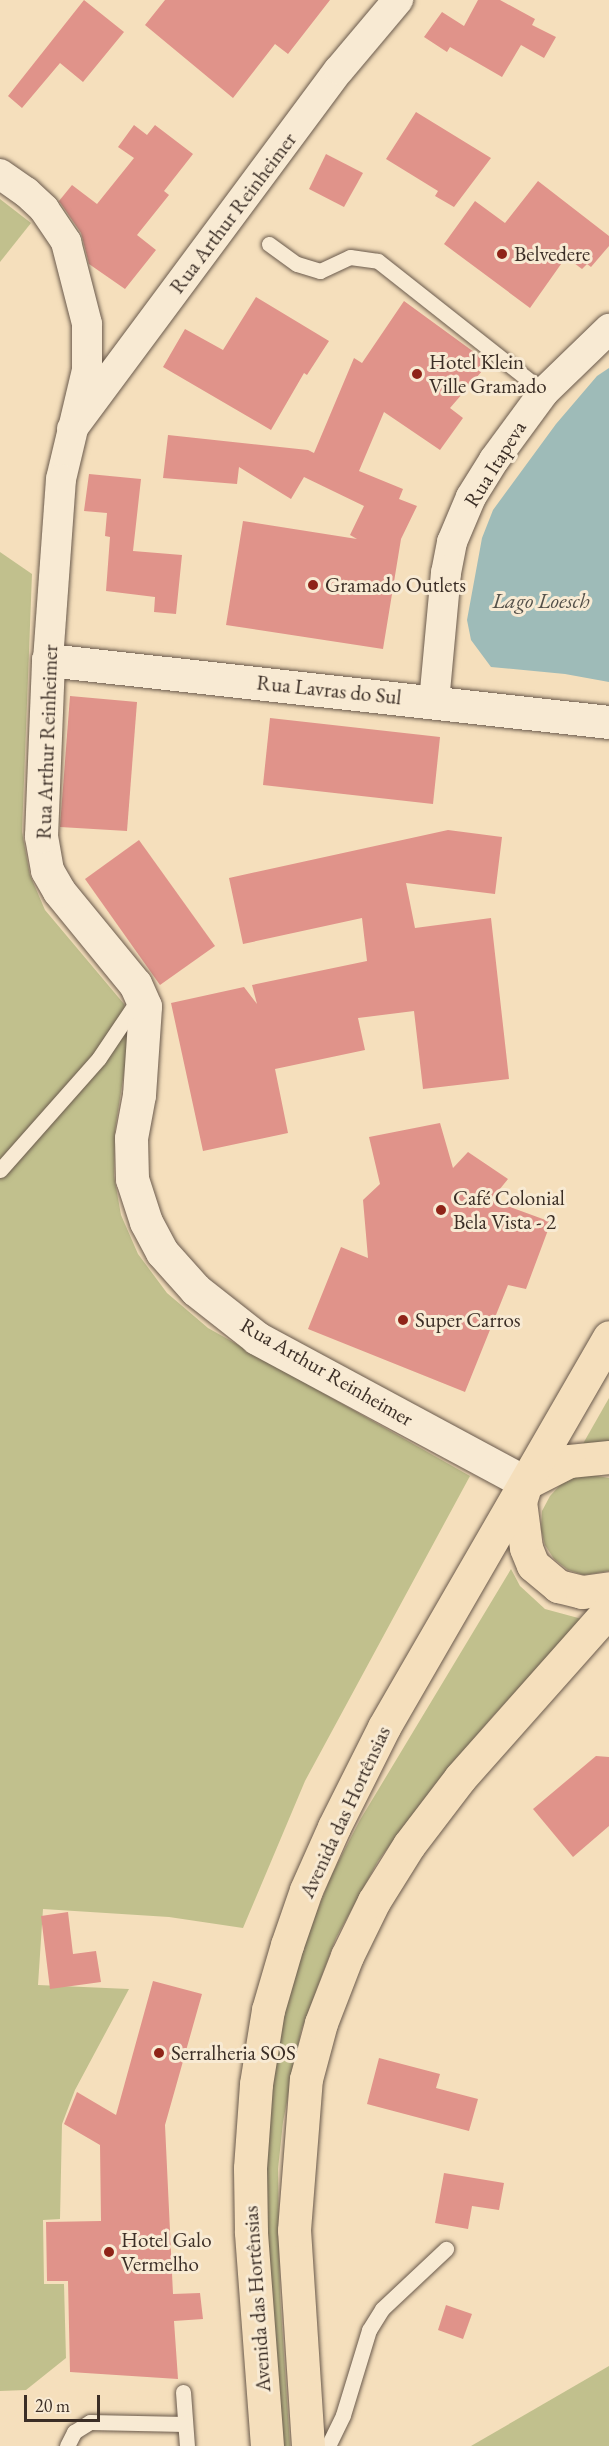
<!DOCTYPE html>
<html>
<head>
<meta charset="utf-8">
<style>
  body { margin:0 }
  #map { position:relative; width:609px; height:2446px; overflow:hidden; background:#f5dfbc; font-family:"EB Garamond",serif }
  div>[style] { position:absolute }
  .green>* { inset:0; background:#c1c08d }
  .water>* { inset:0; background:#9ebbb8 }
  .building>* { inset:0; background:#e0938a }
  .roads { filter:drop-shadow(0 0 2px #6a5a4c) drop-shadow(0 0 2px #6a5a4c) }
  .lane>* { height:15px; margin:-7.5px; padding:0 7.5px; transform-origin:7.5px; border-radius:7.5px; background:#f8ead3 }
  .street>* { height:30px; margin:-15px; padding:0 15px; transform-origin:15px; border-radius:15px; background:#f8ead3 }
  .secondary>* { height:33px; margin:-16.5px; padding:0 16.5px; transform-origin:16.5px; border-radius:16.5px; background:#f8ead3 }
  .primary>* { height:33px; margin:-16.5px; padding:0 16.5px; transform-origin:16.5px; border-radius:16.5px; background:#f5dfbc }
  .dots>* { width:16px; height:16px; translate:-50% -50%; box-sizing:border-box; border:3px solid #f8ead3; border-radius:50% }
  span { translate:-50% -50%; white-space:nowrap; text-align:center; line-height:1.15; -webkit-text-stroke:6px #f8ead3; paint-order:stroke }
  .street-label { font-size:21px; color:#3b2e26 }
  .poi-label { font-size:21px; color:#3b2e26 }
  .left { translate:0 -50%; text-align:left }
  .water-label { font-size:22px; color:#54514a; font-style:italic }
  .scale { position:absolute; left:24px; top:2395px; width:76px; height:27px; box-sizing:border-box; border:3px solid #3b2e26; border-top:0; padding-left:8px; font-size:18px; line-height:21px; white-space:nowrap; color:#3b2e26; -webkit-text-stroke:4px #f8ead3; paint-order:stroke }
</style>
</head>
<body>
<div id="map">
  <div class="green">
    <div style="clip-path:polygon(0 199px,31px 223px,0 262px)"></div>
    <div style="clip-path:polygon(0 552px,32px 574px,22px 832px,30px 875px,45px 910px,124px 1004px,131px 1028px,115px 1130px,114px 1176px,121px 1215px,138px 1254px,167px 1293px,208px 1328px,470px 1476px,305px 1781px,243px 1928px,169px 1917px,43px 1909px,38px 1985px,129px 1989px,75px 2090px,62px 2124px,60px 2219px,43px 2220px,44px 2284px,64px 2284px,66px 2358px,26px 2390px,0 2391px)"></div>
    <div style="clip-path:polygon(609px 1398px,609px 1447px,580px 1449px)"></div>
    <div style="clip-path:polygon(591px 1475px,609px 1478px,609px 1571px,584px 1575px,568px 1570px,554px 1559px,545px 1545px,541px 1529px,542px 1511px,550px 1496px,561px 1484px,575px 1477px)"></div>
    <div style="clip-path:polygon(511px 1569px,520px 1586px,545px 1609px,582px 1619px,493px 1716px,436px 1783px,378px 1861px,336px 1938px,301px 2031px,283px 2122px,278px 2169px,280px 2295px,290px 2446px,279px 2446px,268px 2292px,265px 2166px,268px 2110px,284px 2006px,300px 1954px,331px 1876px,360px 1820px)"></div>
    <div style="clip-path:polygon(609px 2366px,609px 2446px,471px 2446px)"></div>
  </div>
  <div class="water">
    <div style="clip-path:polygon(609px 368px,609px 682px,565px 674px,491px 667px,471px 640px,467px 620px,482px 538px,493px 510px,556px 424px,597px 376px)"></div>
  </div>
  <div class="building">
    <div style="clip-path:polygon(84px 0,124px 32px,83px 82px,60px 63px,22px 108px,8px 96px)"></div>
    <div style="clip-path:polygon(165px 0,330px 0,288px 54px,275px 44px,233px 98px,145px 25px)"></div>
    <div style="clip-path:polygon(478px 0,500px 0,535px 19px,532px 25px,556px 37px,544px 58px,521px 45px,502px 77px,450px 47px,447px 52px,424px 37px,442px 12px,464px 26px)"></div>
    <div style="clip-path:polygon(416px 112px,491px 158px,454px 207px,435px 196px,438px 191px,386px 159px)"></div>
    <div style="clip-path:polygon(134px 125px,147px 135px,155px 125px,193px 154px,164px 191px,169px 195px,137px 235px,156px 250px,125px 289px,89px 264px,81px 233px,59px 201px,72px 185px,97px 204px,134px 158px,118px 147px)"></div>
    <div style="clip-path:polygon(326px 154px,363px 173px,344px 207px,309px 189px)"></div>
    <div style="clip-path:polygon(538px 181px,609px 236px,609px 246px,591px 267px,587px 264px,582px 269px,566px 257px,530px 308px,444px 244px,475px 201px,505px 223px)"></div>
    <div style="clip-path:polygon(256px 297px,329px 341px,307px 375px,304px 373px,271px 430px,163px 367px,185px 329px,223px 350px)"></div>
    <div style="clip-path:polygon(404px 301px,489px 363px,450px 408px,463px 418px,440px 450px,384px 412px,359px 471px,403px 489px,399px 499px,417px 506px,401px 539px,383px 649px,226px 625px,243px 521px,357px 539px,350px 535px,364px 506px,304px 477px,291px 499px,239px 467px,237px 484px,163px 478px,168px 435px,308px 450px,314px 453px,354px 358px,362px 363px)"></div>
    <div style="clip-path:polygon(89px 474px,141px 479px,133px 551px,182px 555px,176px 614px,154px 612px,155px 597px,106px 591px,110px 537px,105px 536px,107px 513px,84px 511px)"></div>
    <div style="clip-path:polygon(70px 696px,137px 702px,127px 831px,60px 827px)"></div>
    <div style="clip-path:polygon(270px 718px,440px 737px,433px 804px,263px 785px)"></div>
    <div style="clip-path:polygon(448px 830px,502px 837px,495px 894px,406px 883px,415px 928px,491px 918px,509px 1079px,423px 1089px,414px 1011px,358px 1018px,365px 1050px,275px 1069px,288px 1133px,203px 1151px,171px 1003px,244px 987px,257px 1004px,252px 985px,367px 961px,362px 918px,243px 944px,229px 878px)"></div>
    <div style="clip-path:polygon(139px 840px,215px 946px,160px 985px,85px 879px)"></div>
    <div style="clip-path:polygon(440px 1123px,453px 1168px,468px 1152px,508px 1179px,491px 1200px,551px 1222px,526px 1289px,508px 1285px,465px 1392px,308px 1329px,341px 1247px,368px 1258px,363px 1200px,380px 1184px,369px 1137px)"></div>
    <div style="clip-path:polygon(596px 1756px,609px 1757px,609px 1826px,573px 1857px,533px 1809px)"></div>
    <div style="clip-path:polygon(68px 1912px,73px 1954px,96px 1951px,101px 1982px,50px 1989px,41px 1916px)"></div>
    <div style="clip-path:polygon(153px 1981px,202px 1994px,165px 2125px,173px 2294px,200px 2293px,203px 2319px,174px 2321px,178px 2379px,70px 2372px,68px 2281px,47px 2281px,46px 2222px,101px 2221px,100px 2145px,64px 2124px,77px 2092px,116px 2115px)"></div>
    <div style="clip-path:polygon(379px 2058px,440px 2074px,436px 2088px,478px 2099px,469px 2131px,367px 2104px)"></div>
    <div style="clip-path:polygon(444px 2173px,504px 2183px,499px 2210px,472px 2206px,468px 2229px,435px 2223px)"></div>
    <div style="clip-path:polygon(446px 2305px,472px 2314px,463px 2339px,438px 2330px)"></div>
  </div>
  <div class="roads">
    <div class="lane">
      <div style="left:269px;top:244px;width:34px;rotate:36deg"></div>
      <div style="left:297px;top:264px;width:24px;rotate:17deg"></div>
      <div style="left:320px;top:271px;width:33px;rotate:-25deg"></div>
      <div style="left:350px;top:257px;width:28px;rotate:8deg"></div>
      <div style="left:378px;top:261px;width:211px;rotate:38.3deg"></div>
      <div style="left:0;top:1170px;width:149px;rotate:-48.5deg"></div>
      <div style="left:99px;top:1058px;width:70px;rotate:-56.1deg"></div>
      <div style="left:183px;top:2392px;width:54px;rotate:85.8deg"></div>
      <div style="left:67px;top:2446px;width:16px;rotate:-63deg"></div>
      <div style="left:74px;top:2432px;width:19px;rotate:-32deg"></div>
      <div style="left:90px;top:2422px;width:95px;rotate:1.2deg"></div>
      <div style="left:328px;top:2446px;width:34px;rotate:-64deg"></div>
      <div style="left:343px;top:2415px;width:89px;rotate:-73deg"></div>
      <div style="left:369px;top:2330px;width:25px;rotate:-58deg"></div>
      <div style="left:382px;top:2309px;width:88px;rotate:-43.2deg"></div>
    </div>
    <div class="street">
      <div style="left:0;top:174px;width:32px;rotate:35deg"></div>
      <div style="left:26px;top:192px;width:25px;rotate:43deg"></div>
      <div style="left:44px;top:209px;width:40px;rotate:56deg"></div>
      <div style="left:66px;top:242px;width:85px;rotate:75.6deg"></div>
      <div style="left:87px;top:324px;width:46px;rotate:90deg"></div>
      <div style="left:87px;top:370px;width:112px;rotate:103.4deg"></div>
      <div style="left:61px;top:479px;width:181px;rotate:94.1deg"></div>
      <div style="left:72px;top:429px;width:447px;rotate:-53.4deg"></div>
      <div style="left:339px;top:70px;width:92px;rotate:-49.9deg"></div>
      <div style="left:434px;top:702px;width:130px;rotate:-84.7deg"></div>
      <div style="left:446px;top:573px;width:32px;rotate:-79deg"></div>
      <div style="left:452px;top:542px;width:49px;rotate:-67.1deg"></div>
      <div style="left:471px;top:497px;width:44px;rotate:-58.1deg"></div>
      <div style="left:494px;top:460px;width:84px;rotate:-53.7deg"></div>
      <div style="left:544px;top:392px;width:91px;rotate:-44.1deg"></div>
    </div>
    <div class="secondary">
      <div style="left:526px;top:1483px;width:306px;rotate:-151.7deg"></div>
      <div style="left:257px;top:1338px;width:78px;rotate:-141.8deg"></div>
      <div style="left:196px;top:1290px;width:51px;rotate:-131.8deg"></div>
      <div style="left:162px;top:1252px;width:34px;rotate:-118deg"></div>
      <div style="left:146px;top:1222px;width:45px;rotate:-108deg"></div>
      <div style="left:132px;top:1179px;width:41px;rotate:-91.4deg"></div>
      <div style="left:131px;top:1138px;width:44px;rotate:-79.5deg"></div>
      <div style="left:139px;top:1095px;width:89px;rotate:-86.1deg"></div>
      <div style="left:145px;top:1006px;width:24px;rotate:-114deg"></div>
      <div style="left:135px;top:984px;width:120px;rotate:-129.3deg"></div>
      <div style="left:59px;top:891px;width:24px;rotate:-120deg"></div>
      <div style="left:47px;top:870px;width:35px;rotate:-100deg"></div>
      <div style="left:41px;top:836px;width:176px;rotate:-87.7deg"></div>
      <div style="left:48px;top:660px;width:564px;rotate:6.31deg"></div>
    </div>
    <div class="primary">
      <div style="left:609px;top:1457px;width:40px;rotate:174.3deg"></div>
      <div style="left:569px;top:1461px;width:48px;rotate:152.9deg"></div>
      <div style="left:526px;top:1483px;width:19px;rotate:108deg"></div>
      <div style="left:520px;top:1501px;width:47px;rotate:82.7deg"></div>
      <div style="left:526px;top:1548px;width:18px;rotate:68deg"></div>
      <div style="left:533px;top:1565px;width:33px;rotate:40deg"></div>
      <div style="left:558px;top:1586px;width:25px;rotate:14deg"></div>
      <div style="left:582px;top:1592px;width:27px;rotate:-8deg"></div>
      <div style="left:267px;top:2446px;width:215px;rotate:-94.3deg"></div>
      <div style="left:251px;top:2232px;width:64px;rotate:-90.9deg"></div>
      <div style="left:250px;top:2168px;width:84px;rotate:-85.9deg"></div>
      <div style="left:256px;top:2084px;width:75px;rotate:-80.8deg"></div>
      <div style="left:268px;top:2010px;width:68px;rotate:-73.7deg"></div>
      <div style="left:287px;top:1945px;width:58px;rotate:-70.9deg"></div>
      <div style="left:306px;top:1890px;width:69px;rotate:-66deg"></div>
      <div style="left:334px;top:1827px;width:112px;rotate:-63.4deg"></div>
      <div style="left:384px;top:1727px;width:450px;rotate:-60deg"></div>
      <div style="left:308px;top:2446px;width:216px;rotate:-93.7deg"></div>
      <div style="left:294px;top:2230px;width:151px;rotate:-85.5deg"></div>
      <div style="left:306px;top:2079px;width:58px;rotate:-75deg"></div>
      <div style="left:321px;top:2023px;width:72px;rotate:-68.8deg"></div>
      <div style="left:347px;top:1956px;width:61px;rotate:-63.9deg"></div>
      <div style="left:374px;top:1901px;width:66px;rotate:-58deg"></div>
      <div style="left:409px;top:1845px;width:84px;rotate:-52.7deg"></div>
      <div style="left:460px;top:1778px;width:225px;rotate:-48.4deg"></div>
    </div>
  </div>
  <div class="dots">
    <div style="left:502px;top:254px;background:#8f2418"></div>
    <div style="left:417px;top:374px;background:#8f2418"></div>
    <div style="left:313px;top:585px;background:#8f2418"></div>
    <div style="left:441px;top:1210px;background:#8f2418"></div>
    <div style="left:403px;top:1320px;background:#8f2418"></div>
    <div style="left:159px;top:2053px;background:#8f2418"></div>
    <div style="left:109px;top:2252px;background:#8f2418"></div>
  </div>
  <div class="street-label">
    <span style="left:233px;top:213px;rotate:-53deg">Rua Arthur Reinheimer</span>
    <span style="left:495px;top:464px;rotate:-58deg">Rua Itapeva</span>
    <span style="left:329px;top:690px;rotate:6deg">Rua Lavras do Sul</span>
    <span style="left:47px;top:742px;rotate:-88deg">Rua Arthur Reinheimer</span>
    <span style="left:327px;top:1372px;rotate:30deg">Rua Arthur Reinheimer</span>
    <span style="left:345px;top:1812px;rotate:-65deg">Avenida das Hortênsias</span>
    <span style="left:257px;top:2299px;rotate:-94deg">Avenida das Hortênsias</span>
  </div>
  <div class="poi-label">
    <span class="left" style="left:514px;top:254px">Belvedere</span>
    <span class="left" style="left:429px;top:374px">Hotel Klein<br>Ville Gramado</span>
    <span class="left" style="left:325px;top:585px">Gramado Outlets</span>
    <span class="left" style="left:453px;top:1210px">Café Colonial<br>Bela Vista - 2</span>
    <span class="left" style="left:415px;top:1320px">Super Carros</span>
    <span class="left" style="left:171px;top:2053px">Serralheria SOS</span>
    <span class="left" style="left:121px;top:2252px">Hotel Galo<br>Vermelho</span>
  </div>
  <div class="water-label">
    <span style="left:541px;top:601px">Lago Loesch</span>
  </div>
  <div class="scale">20 m</div>
</div>
</body>
</html>
